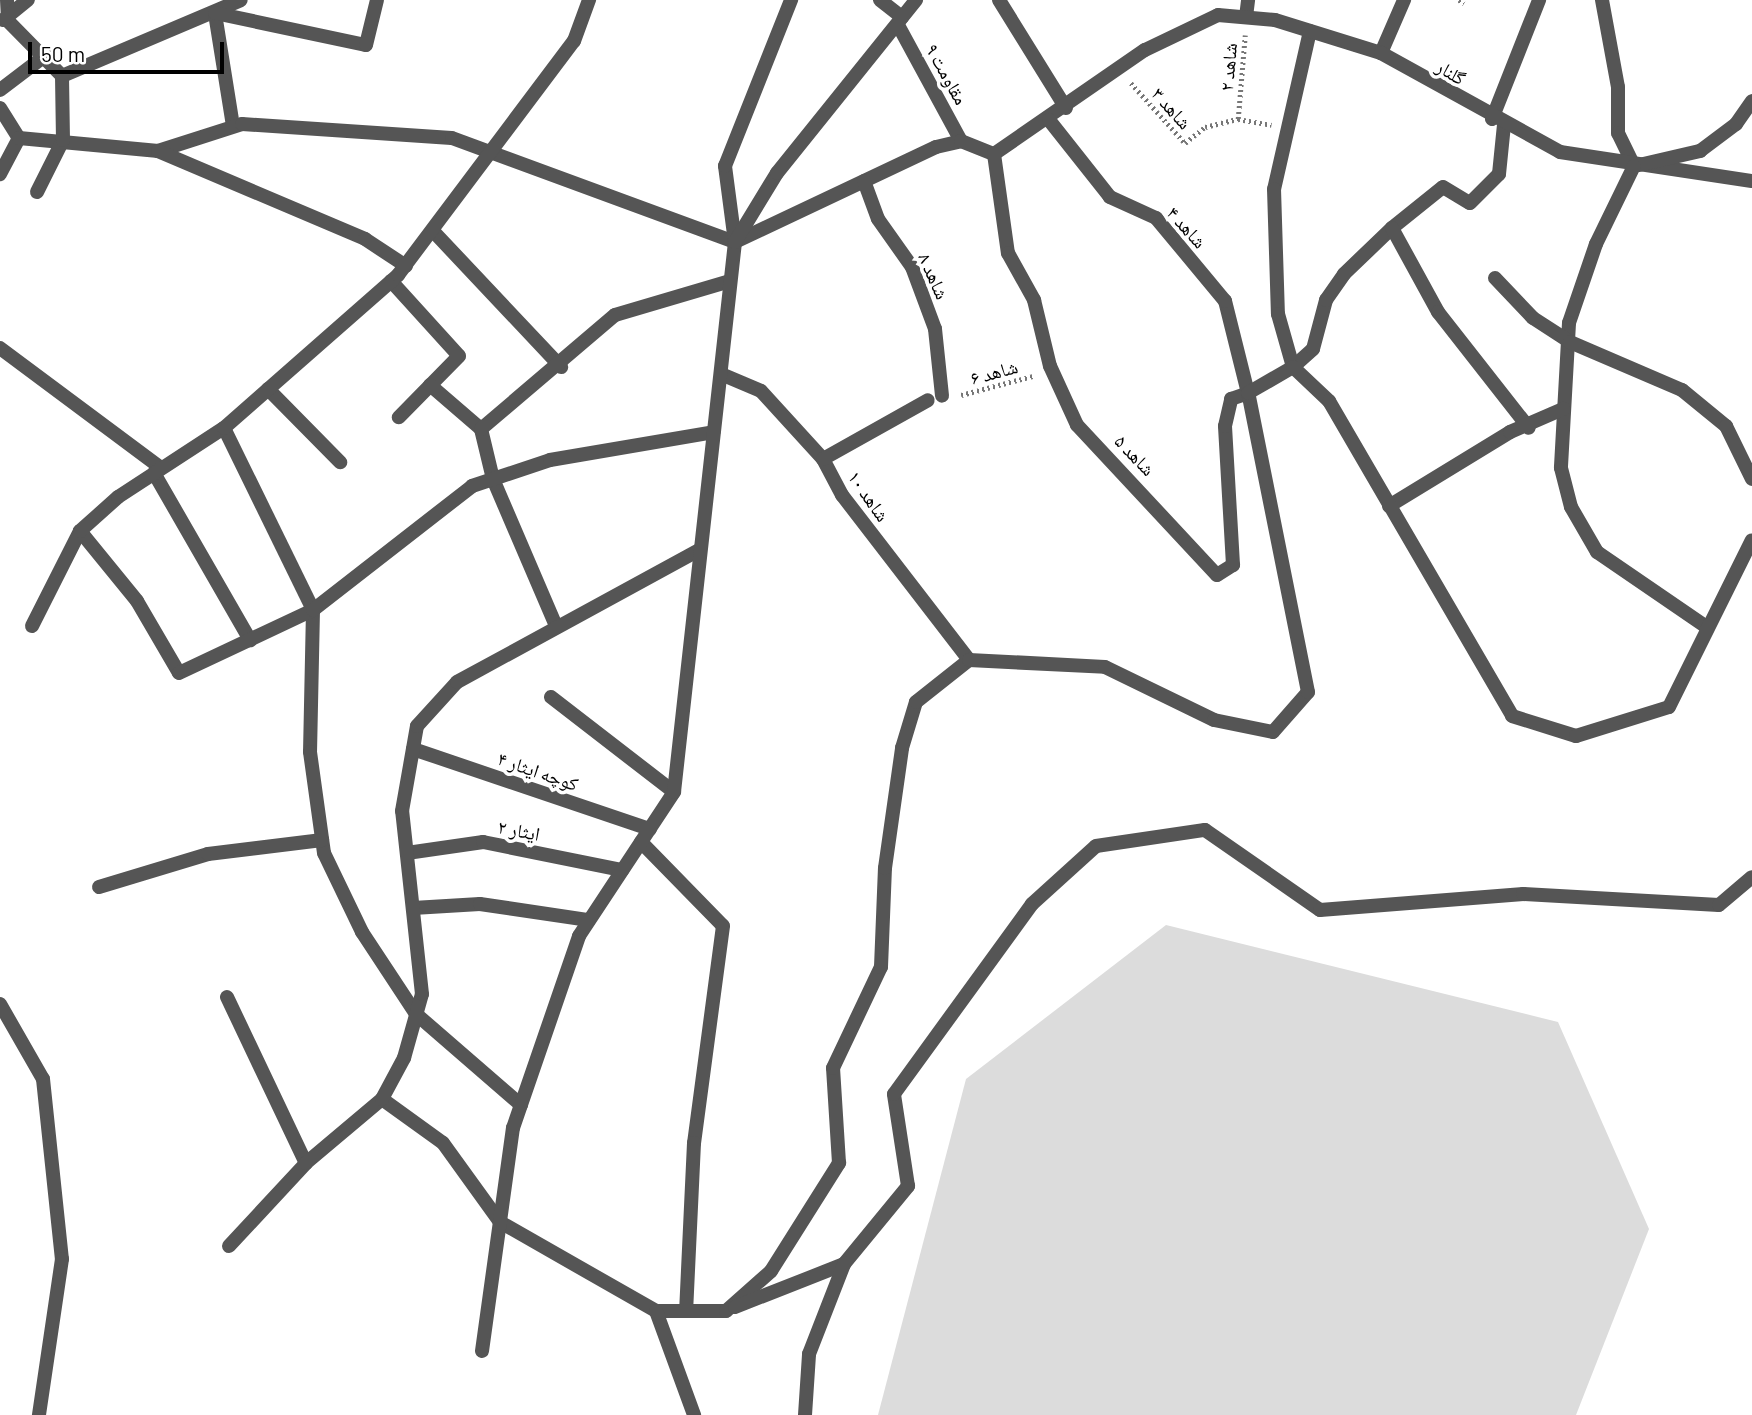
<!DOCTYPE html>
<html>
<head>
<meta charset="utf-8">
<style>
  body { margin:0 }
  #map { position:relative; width:1752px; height:1415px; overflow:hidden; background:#fff; font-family:Barlow,"Noto Naskh Arabic",sans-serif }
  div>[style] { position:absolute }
  .green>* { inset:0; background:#dcdcdc }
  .path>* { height:4.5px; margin-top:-2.25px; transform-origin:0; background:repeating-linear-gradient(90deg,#777 0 2px,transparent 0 5.5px) }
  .minor>* { height:14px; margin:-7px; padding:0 7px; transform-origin:7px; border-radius:7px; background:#555 }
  span { translate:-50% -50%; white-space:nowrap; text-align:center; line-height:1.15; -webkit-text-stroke:7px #fff; paint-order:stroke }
  .street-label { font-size:19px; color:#000 }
  .scale { position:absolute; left:28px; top:42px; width:196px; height:32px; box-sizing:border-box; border:4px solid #000; border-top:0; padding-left:9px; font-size:21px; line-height:24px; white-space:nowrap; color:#000; -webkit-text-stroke:5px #fff; paint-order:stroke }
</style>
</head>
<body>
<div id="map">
  <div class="green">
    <div style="clip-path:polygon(1166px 925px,1558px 1022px,1649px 1229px,1576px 1415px,878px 1415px,966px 1079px)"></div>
  </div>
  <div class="path">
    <div style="left:1459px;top:0;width:6px;rotate:31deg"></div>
    <div style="left:1131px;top:83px;width:81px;rotate:48deg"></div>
    <div style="left:1185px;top:143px;width:26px;rotate:-39deg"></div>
    <div style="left:1205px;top:127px;width:34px;rotate:-14deg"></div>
    <div style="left:1238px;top:119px;width:34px;rotate:10deg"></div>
    <div style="left:1238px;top:119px;width:84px;rotate:-85.2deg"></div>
    <div style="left:961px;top:395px;width:74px;rotate:-14.8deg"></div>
  </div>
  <div class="minor">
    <div style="left:7px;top:0;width:21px;rotate:87deg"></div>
    <div style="left:8px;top:21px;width:77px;rotate:45.5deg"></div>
    <div style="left:62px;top:76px;width:194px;rotate:-23deg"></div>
    <div style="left:880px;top:0;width:28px;rotate:38deg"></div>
    <div style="left:999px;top:0;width:127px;rotate:58.2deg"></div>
    <div style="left:1602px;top:0;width:88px;rotate:79.6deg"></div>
    <div style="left:1618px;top:87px;width:46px;rotate:90deg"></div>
    <div style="left:1618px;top:133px;width:37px;rotate:64deg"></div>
    <div style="left:1246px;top:17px;width:17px;rotate:-83deg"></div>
    <div style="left:3px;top:20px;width:32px;rotate:-39deg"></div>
    <div style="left:898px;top:25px;width:132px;rotate:61.5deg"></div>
    <div style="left:1310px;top:31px;width:162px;rotate:102.8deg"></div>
    <div style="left:1274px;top:189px;width:125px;rotate:88.2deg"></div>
    <div style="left:1278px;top:314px;width:55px;rotate:74.2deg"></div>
    <div style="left:1293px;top:367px;width:27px;rotate:-42deg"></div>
    <div style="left:1313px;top:349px;width:51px;rotate:-75.1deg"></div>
    <div style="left:1326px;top:300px;width:32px;rotate:-55deg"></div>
    <div style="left:1344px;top:274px;width:66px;rotate:-43.8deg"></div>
    <div style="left:1392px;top:228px;width:65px;rotate:-38.8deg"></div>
    <div style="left:1443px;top:187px;width:31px;rotate:31deg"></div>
    <div style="left:1470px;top:203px;width:41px;rotate:-45deg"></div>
    <div style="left:1499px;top:174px;width:49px;rotate:-84.2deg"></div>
    <div style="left:1381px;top:53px;width:58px;rotate:-66.5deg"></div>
    <div style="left:0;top:90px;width:58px;rotate:-37.3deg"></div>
    <div style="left:0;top:108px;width:36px;rotate:58deg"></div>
    <div style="left:19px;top:138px;width:41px;rotate:117.8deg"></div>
    <div style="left:1492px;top:119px;width:128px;rotate:-68.4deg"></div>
    <div style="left:233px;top:126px;width:114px;rotate:-99.1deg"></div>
    <div style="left:215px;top:13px;width:154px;rotate:12deg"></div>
    <div style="left:366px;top:45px;width:46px;rotate:-76.3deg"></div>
    <div style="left:19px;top:138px;width:140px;rotate:5.3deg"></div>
    <div style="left:158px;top:151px;width:88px;rotate:-17.8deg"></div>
    <div style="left:242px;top:124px;width:210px;rotate:3.8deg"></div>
    <div style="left:452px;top:138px;width:302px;rotate:20.2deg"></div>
    <div style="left:735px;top:242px;width:222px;rotate:-25.3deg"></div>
    <div style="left:936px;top:147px;width:26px;rotate:-13deg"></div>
    <div style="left:961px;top:141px;width:35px;rotate:22deg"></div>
    <div style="left:994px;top:154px;width:183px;rotate:-34.6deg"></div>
    <div style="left:1145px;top:50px;width:81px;rotate:-25.6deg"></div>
    <div style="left:1218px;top:15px;width:57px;rotate:5deg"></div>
    <div style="left:1275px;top:20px;width:111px;rotate:17.3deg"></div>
    <div style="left:1381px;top:53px;width:205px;rotate:28.9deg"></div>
    <div style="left:1560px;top:152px;width:194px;rotate:8.6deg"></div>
    <div style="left:158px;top:151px;width:225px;rotate:23deg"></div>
    <div style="left:365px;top:239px;width:49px;rotate:33.4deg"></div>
    <div style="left:994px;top:154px;width:100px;rotate:82deg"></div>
    <div style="left:1008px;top:253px;width:54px;rotate:61deg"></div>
    <div style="left:1034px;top:300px;width:68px;rotate:76.4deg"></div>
    <div style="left:1050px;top:366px;width:65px;rotate:65.4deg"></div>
    <div style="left:1077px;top:425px;width:205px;rotate:47deg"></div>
    <div style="left:1217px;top:575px;width:19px;rotate:-32deg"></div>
    <div style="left:1233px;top:565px;width:139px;rotate:-93.3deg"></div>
    <div style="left:1225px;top:426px;width:28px;rotate:-77deg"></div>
    <div style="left:1231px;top:399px;width:18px;rotate:-19deg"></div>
    <div style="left:1248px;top:393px;width:95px;rotate:-104deg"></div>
    <div style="left:1225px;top:301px;width:108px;rotate:-129.7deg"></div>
    <div style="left:1156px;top:218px;width:51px;rotate:-155.5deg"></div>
    <div style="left:1110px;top:197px;width:98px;rotate:-128.4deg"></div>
    <div style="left:1639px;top:165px;width:63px;rotate:-12.9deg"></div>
    <div style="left:1700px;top:151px;width:45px;rotate:-36.9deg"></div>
    <div style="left:1736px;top:124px;width:28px;rotate:-55deg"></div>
    <div style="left:1634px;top:166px;width:87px;rotate:116deg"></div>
    <div style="left:1596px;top:244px;width:83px;rotate:108.9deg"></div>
    <div style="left:1569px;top:323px;width:145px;rotate:93.2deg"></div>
    <div style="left:1561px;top:468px;width:40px;rotate:75.6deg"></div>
    <div style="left:1571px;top:507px;width:52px;rotate:60deg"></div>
    <div style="left:1597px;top:552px;width:131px;rotate:34.4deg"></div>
    <div style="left:864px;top:181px;width:40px;rotate:69.8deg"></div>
    <div style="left:878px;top:219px;width:59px;rotate:54.7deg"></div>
    <div style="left:912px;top:267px;width:66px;rotate:69.6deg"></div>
    <div style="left:935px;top:329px;width:67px;rotate:84deg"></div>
    <div style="left:37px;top:192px;width:58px;rotate:-63.4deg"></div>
    <div style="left:63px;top:140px;width:64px;rotate:-90.9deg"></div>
    <div style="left:1392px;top:228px;width:96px;rotate:61.3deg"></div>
    <div style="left:1438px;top:312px;width:147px;rotate:51.9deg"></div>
    <div style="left:433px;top:231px;width:187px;rotate:46.7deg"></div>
    <div style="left:735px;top:242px;width:77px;rotate:-97.5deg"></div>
    <div style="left:725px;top:166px;width:179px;rotate:-68.3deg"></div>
    <div style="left:1495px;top:278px;width:55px;rotate:46.5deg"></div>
    <div style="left:1533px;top:318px;width:44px;rotate:33deg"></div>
    <div style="left:1570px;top:342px;width:122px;rotate:23.2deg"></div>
    <div style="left:1682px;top:390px;width:57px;rotate:39.3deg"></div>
    <div style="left:1726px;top:426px;width:59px;rotate:63.9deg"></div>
    <div style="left:391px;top:281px;width:101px;rotate:47.8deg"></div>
    <div style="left:459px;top:356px;width:86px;rotate:134.5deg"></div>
    <div style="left:0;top:348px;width:201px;rotate:36.7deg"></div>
    <div style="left:721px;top:374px;width:43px;rotate:23deg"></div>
    <div style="left:761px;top:391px;width:92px;rotate:47.6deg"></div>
    <div style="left:823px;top:459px;width:41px;rotate:62.2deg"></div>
    <div style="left:842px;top:495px;width:208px;rotate:52.4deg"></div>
    <div style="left:430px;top:385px;width:67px;rotate:40.8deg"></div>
    <div style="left:481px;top:429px;width:51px;rotate:76.5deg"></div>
    <div style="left:493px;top:479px;width:160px;rotate:66.8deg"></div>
    <div style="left:268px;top:389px;width:103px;rotate:45.4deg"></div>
    <div style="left:224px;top:428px;width:203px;rotate:63.9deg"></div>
    <div style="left:313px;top:610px;width:142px;rotate:91.2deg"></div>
    <div style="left:310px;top:752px;width:102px;rotate:82.1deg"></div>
    <div style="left:324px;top:853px;width:88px;rotate:64.3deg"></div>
    <div style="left:362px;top:932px;width:98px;rotate:56.6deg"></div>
    <div style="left:416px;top:1014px;width:139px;rotate:40.9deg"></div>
    <div style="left:481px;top:429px;width:176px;rotate:-40.4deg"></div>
    <div style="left:615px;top:315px;width:120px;rotate:-16.5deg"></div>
    <div style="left:823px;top:459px;width:120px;rotate:-29.3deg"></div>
    <div style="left:154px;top:473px;width:193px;rotate:60.1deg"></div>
    <div style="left:1389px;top:506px;width:142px;rotate:-31.4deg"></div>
    <div style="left:1510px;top:432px;width:58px;rotate:-23.5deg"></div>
    <div style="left:80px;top:531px;width:90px;rotate:50.8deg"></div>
    <div style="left:137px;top:601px;width:83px;rotate:59.7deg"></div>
    <div style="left:179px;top:673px;width:148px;rotate:-25.2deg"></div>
    <div style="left:313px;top:610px;width:202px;rotate:-37.9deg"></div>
    <div style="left:472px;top:486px;width:82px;rotate:-18.4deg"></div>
    <div style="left:550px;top:460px;width:166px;rotate:-9.7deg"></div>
    <div style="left:32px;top:626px;width:106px;rotate:-63.2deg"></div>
    <div style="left:80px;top:531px;width:51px;rotate:-41.8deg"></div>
    <div style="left:118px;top:497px;width:126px;rotate:-33.1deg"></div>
    <div style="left:224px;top:428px;width:232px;rotate:-41.3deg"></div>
    <div style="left:398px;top:275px;width:293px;rotate:-53.1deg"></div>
    <div style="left:574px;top:41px;width:44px;rotate:-69.9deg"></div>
    <div style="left:551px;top:697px;width:155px;rotate:37.7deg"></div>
    <div style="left:413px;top:749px;width:250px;rotate:18.7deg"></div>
    <div style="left:641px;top:842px;width:117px;rotate:45.7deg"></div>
    <div style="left:723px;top:926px;width:219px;rotate:97.6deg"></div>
    <div style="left:694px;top:1143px;width:168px;rotate:92.7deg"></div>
    <div style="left:407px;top:853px;width:77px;rotate:-8.2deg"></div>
    <div style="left:483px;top:842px;width:142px;rotate:11.4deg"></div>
    <div style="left:99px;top:887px;width:114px;rotate:-16.8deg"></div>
    <div style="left:208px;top:854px;width:115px;rotate:-7deg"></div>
    <div style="left:413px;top:908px;width:67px;rotate:-3.4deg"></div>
    <div style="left:480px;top:904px;width:110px;rotate:8.4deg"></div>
    <div style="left:227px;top:997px;width:184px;rotate:64.6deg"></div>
    <div style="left:0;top:1004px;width:86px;rotate:60.2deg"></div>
    <div style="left:43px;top:1079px;width:181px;rotate:84deg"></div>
    <div style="left:62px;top:1259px;width:158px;rotate:98.4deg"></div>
    <div style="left:382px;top:1099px;width:75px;rotate:35.8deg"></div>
    <div style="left:443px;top:1143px;width:97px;rotate:54.2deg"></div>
    <div style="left:500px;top:1222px;width:180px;rotate:29.7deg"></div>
    <div style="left:656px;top:1311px;width:70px"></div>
    <div style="left:726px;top:1311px;width:60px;rotate:-41.6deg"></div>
    <div style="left:771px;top:1271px;width:128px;rotate:-57.8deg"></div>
    <div style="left:839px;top:1163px;width:95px;rotate:-93.6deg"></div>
    <div style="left:833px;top:1068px;width:112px;rotate:-64.6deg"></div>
    <div style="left:881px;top:967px;width:99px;rotate:-87.7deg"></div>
    <div style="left:885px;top:868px;width:121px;rotate:-81.9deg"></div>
    <div style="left:902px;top:748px;width:48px;rotate:-73.1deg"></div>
    <div style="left:916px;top:702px;width:68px;rotate:-38.4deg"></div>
    <div style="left:969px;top:660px;width:136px;rotate:2.9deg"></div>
    <div style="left:1105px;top:667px;width:121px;rotate:25.9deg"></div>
    <div style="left:1214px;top:720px;width:60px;rotate:11.5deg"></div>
    <div style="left:1273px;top:732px;width:53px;rotate:-48.8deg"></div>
    <div style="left:1308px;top:692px;width:305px;rotate:-101.3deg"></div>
    <div style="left:1248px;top:393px;width:52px;rotate:-30deg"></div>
    <div style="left:1293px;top:367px;width:50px;rotate:43.4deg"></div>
    <div style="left:1329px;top:401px;width:364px;rotate:59.8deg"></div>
    <div style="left:1512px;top:716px;width:67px;rotate:17.4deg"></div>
    <div style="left:1576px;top:736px;width:97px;rotate:-17.3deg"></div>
    <div style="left:1669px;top:707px;width:186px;rotate:-63.6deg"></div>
    <div style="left:229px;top:1246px;width:113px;rotate:-47.1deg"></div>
    <div style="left:306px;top:1163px;width:99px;rotate:-40.1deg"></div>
    <div style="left:382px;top:1099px;width:47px;rotate:-61.8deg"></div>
    <div style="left:404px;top:1058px;width:66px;rotate:-74.3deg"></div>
    <div style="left:422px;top:994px;width:184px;rotate:-96.2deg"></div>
    <div style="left:402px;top:811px;width:86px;rotate:-80deg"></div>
    <div style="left:417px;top:726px;width:59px;rotate:-47.7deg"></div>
    <div style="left:457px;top:682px;width:276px;rotate:-28.6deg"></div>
    <div style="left:735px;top:1307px;width:117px;rotate:-21.5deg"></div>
    <div style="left:844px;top:1264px;width:101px;rotate:-50.6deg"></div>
    <div style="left:908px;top:1186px;width:93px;rotate:-98.7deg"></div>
    <div style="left:894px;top:1094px;width:235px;rotate:-54deg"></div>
    <div style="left:1032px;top:904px;width:86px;rotate:-42.2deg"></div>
    <div style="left:1096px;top:846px;width:110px;rotate:-8.4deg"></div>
    <div style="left:1205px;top:830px;width:140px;rotate:34.8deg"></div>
    <div style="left:1320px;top:910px;width:204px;rotate:-4.5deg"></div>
    <div style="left:1523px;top:894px;width:196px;rotate:3.2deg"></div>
    <div style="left:1719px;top:905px;width:43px;rotate:-40.3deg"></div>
    <div style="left:656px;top:1311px;width:111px;rotate:69.9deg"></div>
    <div style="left:482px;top:1351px;width:225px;rotate:-82.1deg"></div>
    <div style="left:513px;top:1128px;width:203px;rotate:-71deg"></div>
    <div style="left:579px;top:936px;width:173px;rotate:-56.6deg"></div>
    <div style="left:674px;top:792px;width:553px;rotate:-83.67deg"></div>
    <div style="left:735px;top:242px;width:81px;rotate:-58.7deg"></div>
    <div style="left:777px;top:173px;width:222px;rotate:-51.2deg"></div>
    <div style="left:805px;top:1415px;width:61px;rotate:-86.2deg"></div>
    <div style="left:809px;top:1354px;width:97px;rotate:-68.7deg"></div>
  </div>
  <div class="street-label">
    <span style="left:1228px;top:67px;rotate:-85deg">شاهد ۲</span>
    <span style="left:1451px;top:72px;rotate:31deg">گلنار</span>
    <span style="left:947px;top:74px;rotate:61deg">مقاومت ۹</span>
    <span style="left:1172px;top:108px;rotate:48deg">شاهد ۳</span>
    <span style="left:1187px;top:227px;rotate:48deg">شاهد ۴</span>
    <span style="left:934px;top:276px;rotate:66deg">شاهد ۸</span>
    <span style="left:994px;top:372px;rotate:-15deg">شاهد ۶</span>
    <span style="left:1135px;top:455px;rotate:46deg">شاهد ۵</span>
    <span style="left:869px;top:496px;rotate:55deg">شاهد ۱۰</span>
    <span style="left:538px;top:771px;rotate:19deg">کوچه ایثار ۴</span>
    <span style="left:519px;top:830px;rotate:11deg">ایثار ۲</span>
  </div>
  <div class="scale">50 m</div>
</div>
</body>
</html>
